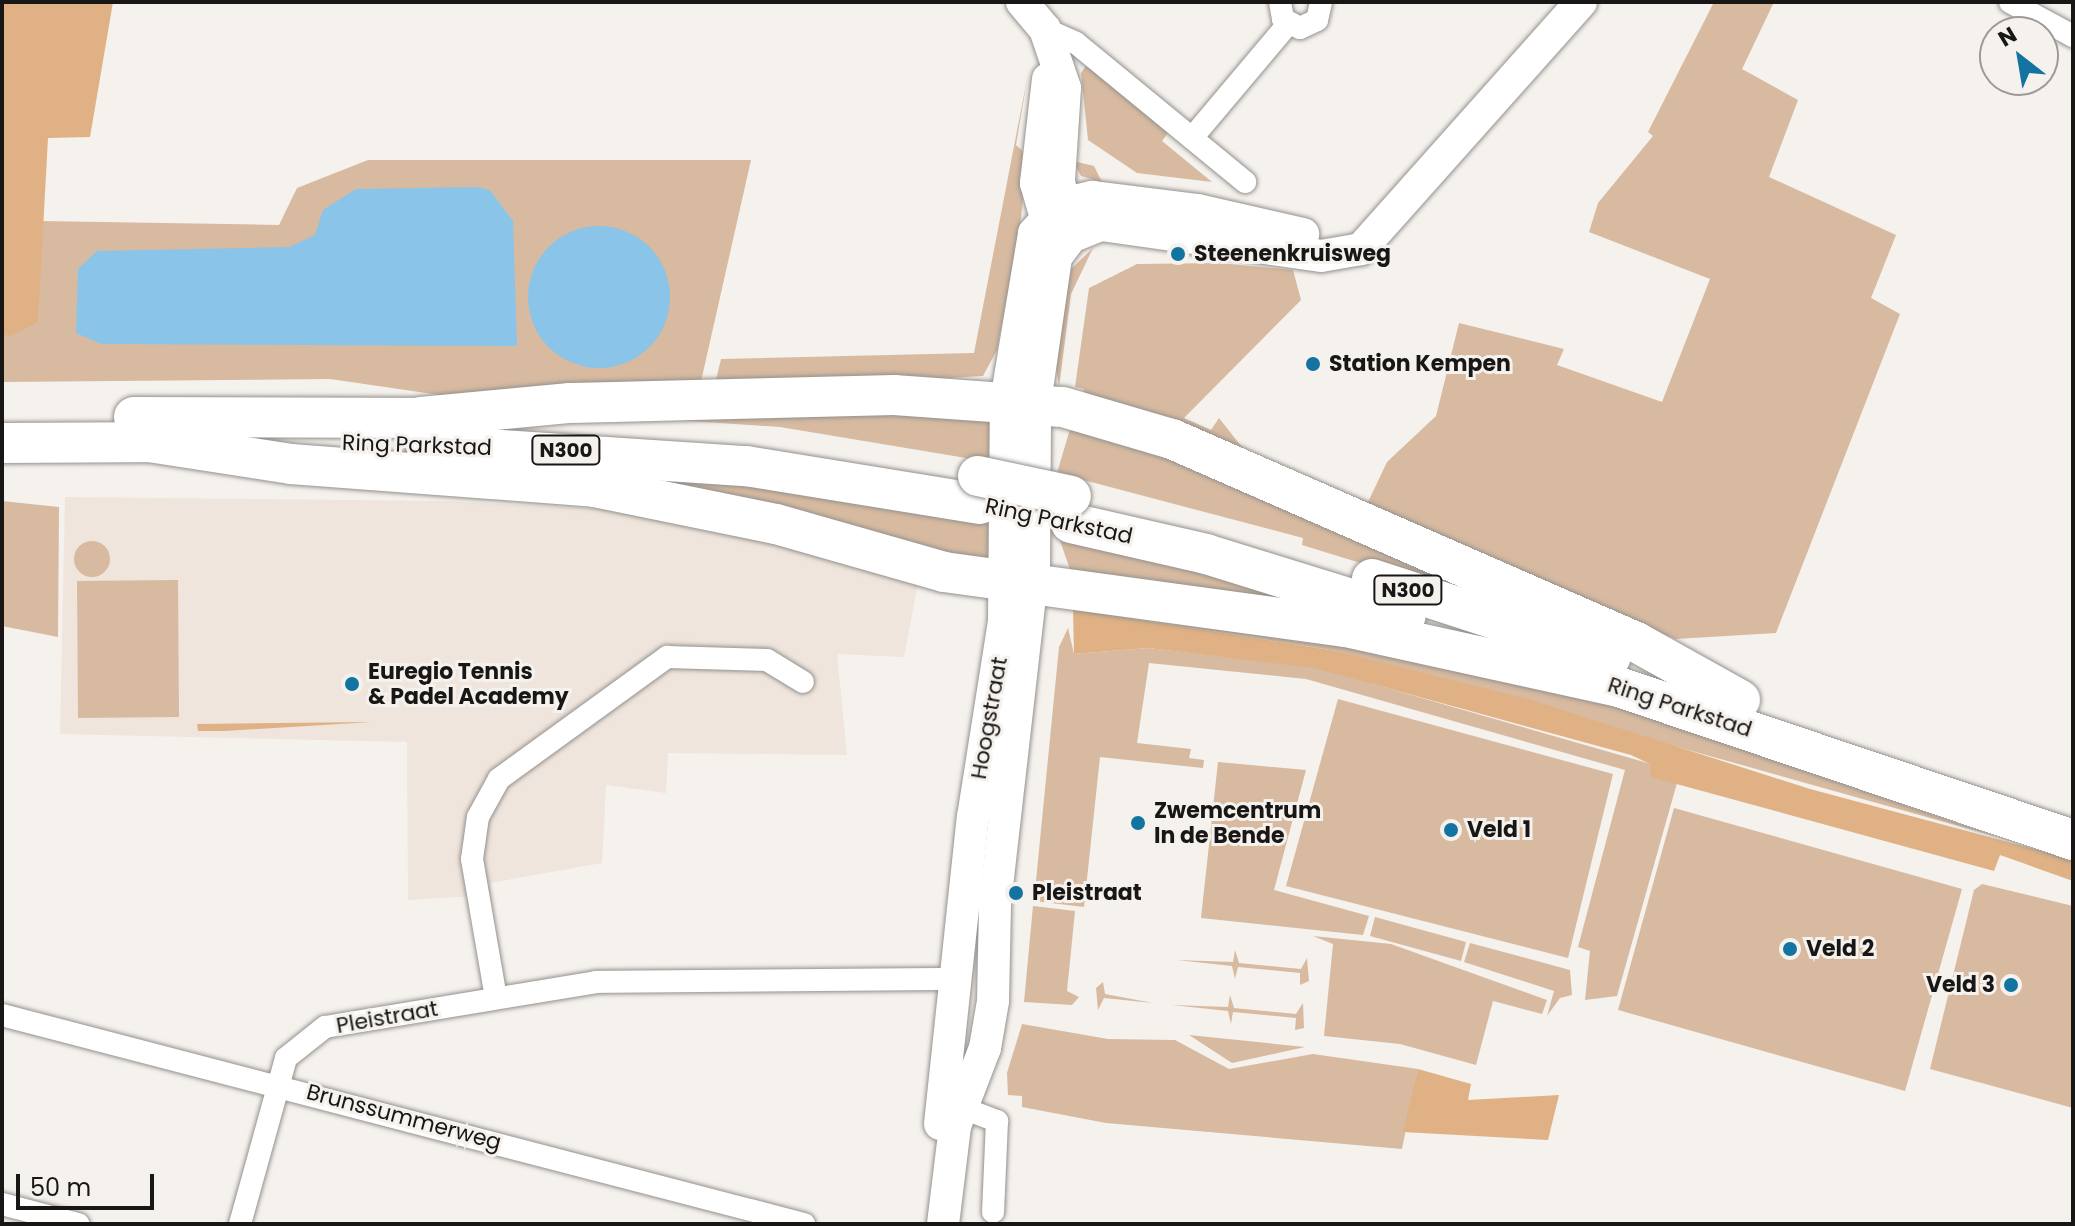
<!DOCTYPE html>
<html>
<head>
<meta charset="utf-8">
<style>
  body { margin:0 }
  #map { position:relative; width:2075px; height:1226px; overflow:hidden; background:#f5f1ed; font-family:Poppins,sans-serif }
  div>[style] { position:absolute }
  .built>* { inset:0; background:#efe5dc }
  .green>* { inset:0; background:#d7baa0 }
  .round { border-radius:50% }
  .forest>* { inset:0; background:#dfb185 }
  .water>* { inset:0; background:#8ac5e9 }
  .roads { filter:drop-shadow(0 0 2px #94918e) drop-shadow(0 0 2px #94918e) }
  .street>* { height:22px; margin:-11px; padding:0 11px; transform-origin:11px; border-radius:11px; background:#fff }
  .secondary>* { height:32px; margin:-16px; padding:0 16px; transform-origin:16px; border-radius:16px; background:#fff }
  .highway>* { height:40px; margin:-20px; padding:0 20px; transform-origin:20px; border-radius:20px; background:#fff }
  .bridges { filter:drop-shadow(0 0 2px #94918e) drop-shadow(0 0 2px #94918e) }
  .highway-bridge>* { height:40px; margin:-20px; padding:0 20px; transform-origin:20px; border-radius:20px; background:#fff }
  .dots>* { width:22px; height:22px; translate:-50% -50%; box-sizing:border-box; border:4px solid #f5f1ed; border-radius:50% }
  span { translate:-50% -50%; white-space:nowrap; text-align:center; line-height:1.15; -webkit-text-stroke:6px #f5f1ed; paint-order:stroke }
  .shield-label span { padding:2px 6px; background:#f5f1ed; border:2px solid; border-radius:6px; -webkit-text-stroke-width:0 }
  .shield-label { font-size:20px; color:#191716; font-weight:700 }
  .poi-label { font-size:22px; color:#191716; font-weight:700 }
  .left { translate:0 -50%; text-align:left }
  .right { translate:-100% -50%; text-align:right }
  .street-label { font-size:22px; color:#191716 }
  .frame { position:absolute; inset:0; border:4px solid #191716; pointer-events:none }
  .north { position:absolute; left:1979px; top:16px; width:80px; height:80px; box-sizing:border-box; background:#f5f1ed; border:2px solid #9d9a97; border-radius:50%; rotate:329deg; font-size:22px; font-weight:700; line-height:32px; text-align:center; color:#191716 }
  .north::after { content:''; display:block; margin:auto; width:28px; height:36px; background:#1374a1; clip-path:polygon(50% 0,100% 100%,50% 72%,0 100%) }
  .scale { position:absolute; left:16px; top:1174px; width:138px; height:36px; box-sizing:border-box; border:4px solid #191716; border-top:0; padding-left:10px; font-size:24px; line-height:28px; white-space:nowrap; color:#191716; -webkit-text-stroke:6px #f5f1ed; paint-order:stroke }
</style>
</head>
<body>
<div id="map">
  <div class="built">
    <div style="clip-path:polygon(65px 497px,445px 501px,751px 517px,921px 568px,904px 657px,837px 654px,847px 755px,668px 753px,666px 793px,606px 785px,602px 863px,490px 883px,491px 895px,408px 900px,407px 742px,60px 734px)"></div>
  </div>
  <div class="green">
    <div style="clip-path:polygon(1714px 2px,1774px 2px,1742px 69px,1798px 100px,1769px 177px,1896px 235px,1871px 298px,1900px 314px,1776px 633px,1676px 639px,1080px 404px,1084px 389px,1075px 387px,1089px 288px,1137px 264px,1219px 263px,1293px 270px,1301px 300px,1184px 418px,1211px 430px,1219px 418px,1249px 456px,1368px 502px,1387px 462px,1436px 416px,1459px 323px,1564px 349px,1557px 365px,1662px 402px,1710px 279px,1589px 232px,1598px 203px,1653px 136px,1648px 132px)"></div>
    <div style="clip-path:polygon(1089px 61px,1171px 129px,1162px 141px,1212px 182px,1137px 173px,1088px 140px,1081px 73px)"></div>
    <div style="clip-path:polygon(1028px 74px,1016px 145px,1028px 156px,1020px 226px,997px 350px,983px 376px,713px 392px,721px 359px,974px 353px)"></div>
    <div style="clip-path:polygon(368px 160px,751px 160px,700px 386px,574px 396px,440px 395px,330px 379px,2px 382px,2px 335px,38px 321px,40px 221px,279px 225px,297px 188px)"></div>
    <div style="clip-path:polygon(1073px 161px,1094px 166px,1102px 182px,1081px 176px)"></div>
    <div style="clip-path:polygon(1093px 248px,1071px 294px,1059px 387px,1055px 359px,1071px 269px)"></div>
    <div style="clip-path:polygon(998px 408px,996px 463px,780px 427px,571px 413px)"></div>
    <div style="clip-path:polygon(1070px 429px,1097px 430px,1549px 612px,1396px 574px,1302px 545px,1303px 538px,1057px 473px)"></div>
    <div style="clip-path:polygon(292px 454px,660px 469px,997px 525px,999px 569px)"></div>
    <div style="clip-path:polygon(2px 501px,59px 507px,58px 637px,2px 626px)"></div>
    <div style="clip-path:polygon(1059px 538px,1063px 541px,1344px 607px,1071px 572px)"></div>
    <div class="round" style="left:74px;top:541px;width:36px;height:36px"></div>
    <div style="clip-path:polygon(178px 580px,179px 717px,78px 718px,77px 581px)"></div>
    <div style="clip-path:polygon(1073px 609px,1288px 622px,1625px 709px,1998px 837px,1336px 651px)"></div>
    <div style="clip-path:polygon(1068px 628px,1074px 654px,1148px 648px,1314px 667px,1651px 764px,1652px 777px,1677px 783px,1617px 996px,1585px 1000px,1590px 951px,1578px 947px,1625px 770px,1306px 679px,1149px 663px,1137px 743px,1191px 749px,1189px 758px,1204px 760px,1203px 768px,1100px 757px,1084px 907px,1034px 901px,1059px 647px)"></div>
    <div style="clip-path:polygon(1338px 699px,1613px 774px,1568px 958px,1286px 886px)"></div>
    <div style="clip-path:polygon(1218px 762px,1306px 770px,1274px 890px,1369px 916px,1363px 935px,1201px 918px)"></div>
    <div style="clip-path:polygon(1674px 808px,1962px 889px,1905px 1091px,1618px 1010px)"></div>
    <div style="clip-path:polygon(1982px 884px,2073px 906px,2073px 1108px,1930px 1069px,1974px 890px)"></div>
    <div style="clip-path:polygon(1033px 906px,1075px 911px,1067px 991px,1079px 997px,1072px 1005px,1024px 1002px)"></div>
    <div style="clip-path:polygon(1375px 917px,1466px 942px,1461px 961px,1370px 936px)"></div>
    <div style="clip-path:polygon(1313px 936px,1391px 944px,1547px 1000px,1542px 1014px,1493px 1001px,1476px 1065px,1400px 1044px,1324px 1036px,1333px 944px)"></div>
    <div style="clip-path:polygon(1470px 943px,1570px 970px,1572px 995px,1560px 998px,1547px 1016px,1554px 991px,1464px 962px)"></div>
    <div style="clip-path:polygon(1235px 950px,1239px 963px,1301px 969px,1307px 958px,1309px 981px,1300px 985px,1300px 973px,1238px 967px,1235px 979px,1232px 966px,1177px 960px,1233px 962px)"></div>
    <div style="clip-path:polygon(1103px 982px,1105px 994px,1153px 1003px,1104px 998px,1098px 1010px,1096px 988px)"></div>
    <div style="clip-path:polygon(1230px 995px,1234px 1008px,1296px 1014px,1303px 1003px,1304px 1028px,1295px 1030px,1296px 1018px,1233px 1012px,1231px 1024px,1228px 1011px,1172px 1005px,1228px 1007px)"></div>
    <div style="clip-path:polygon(1022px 1024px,1108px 1039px,1175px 1040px,1229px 1069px,1313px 1054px,1418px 1069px,1402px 1149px,1106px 1123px,1022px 1107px,1022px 1096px,1008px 1095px,1007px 1073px)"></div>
    <div style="clip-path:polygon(1189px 1035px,1305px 1047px,1232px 1063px)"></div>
  </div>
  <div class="forest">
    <div style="clip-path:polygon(2px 2px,113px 2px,90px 137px,48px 138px,38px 322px,11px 336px,2px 334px)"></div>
    <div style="clip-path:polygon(1073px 609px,1336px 651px,1531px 700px,1810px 789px,2038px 850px,2073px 861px,2073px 881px,2000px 855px,1994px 871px,1651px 777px,1650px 764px,1631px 755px,1314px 668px,1148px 648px,1074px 654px)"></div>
    <div style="clip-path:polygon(372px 722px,225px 731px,198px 731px,197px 724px)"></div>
    <div style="clip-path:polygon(1418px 1069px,1471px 1084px,1468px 1100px,1559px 1095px,1548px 1140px,1403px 1132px)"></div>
  </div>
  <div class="water">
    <div style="clip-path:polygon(476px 187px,490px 190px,513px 221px,517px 346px,101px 344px,76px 333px,78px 269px,97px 251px,289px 247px,315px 235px,323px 210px,356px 189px)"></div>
    <div class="round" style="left:528px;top:226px;width:142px;height:142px"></div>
  </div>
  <div class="roads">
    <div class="street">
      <div style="left:1280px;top:2px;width:17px;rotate:80deg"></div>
      <div style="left:1283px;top:19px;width:19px;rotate:28deg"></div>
      <div style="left:1300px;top:28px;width:19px;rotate:-25deg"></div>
      <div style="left:1317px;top:20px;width:18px;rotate:-77deg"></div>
      <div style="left:2010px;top:2px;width:72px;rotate:28.4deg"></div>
      <div style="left:1045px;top:29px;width:34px;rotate:24deg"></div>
      <div style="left:1076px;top:43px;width:219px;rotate:39.4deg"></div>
      <div style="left:1192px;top:138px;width:149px;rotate:-49.9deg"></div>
      <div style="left:496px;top:998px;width:141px;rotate:-99.8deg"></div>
      <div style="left:472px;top:859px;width:42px;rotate:-81.9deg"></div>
      <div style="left:478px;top:817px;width:43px;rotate:-61.1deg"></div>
      <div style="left:499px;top:779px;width:208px;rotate:-36deg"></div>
      <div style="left:667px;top:657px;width:100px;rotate:1.7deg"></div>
      <div style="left:767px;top:660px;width:42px;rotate:31.4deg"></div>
      <div style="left:2px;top:1015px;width:829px;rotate:14.61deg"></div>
      <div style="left:960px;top:1107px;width:40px;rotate:21deg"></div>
      <div style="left:997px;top:1121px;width:91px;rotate:92.5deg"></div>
      <div style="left:2px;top:1204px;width:79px;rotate:14.7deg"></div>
      <div style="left:240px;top:1224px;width:172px;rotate:-74.5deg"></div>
      <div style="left:286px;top:1058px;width:50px;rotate:-38.5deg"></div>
      <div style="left:325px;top:1027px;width:275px;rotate:-9.4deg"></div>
      <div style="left:596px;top:982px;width:360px;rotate:-0.5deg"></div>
    </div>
    <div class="secondary">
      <div style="left:1022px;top:2px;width:35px;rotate:50deg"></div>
      <div style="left:1045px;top:29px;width:62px;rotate:71.3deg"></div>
      <div style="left:1065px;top:88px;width:93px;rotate:93.7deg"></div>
      <div style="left:1059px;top:181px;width:42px;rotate:79deg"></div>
      <div style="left:1048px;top:79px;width:105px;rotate:96.6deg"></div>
      <div style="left:1036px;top:183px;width:32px;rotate:74deg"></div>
      <div style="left:1045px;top:214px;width:21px;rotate:43deg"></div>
      <div style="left:940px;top:1124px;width:309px;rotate:-83.9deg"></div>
      <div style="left:973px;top:817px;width:197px;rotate:-81deg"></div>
      <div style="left:1004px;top:622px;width:221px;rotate:-89.5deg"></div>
      <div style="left:1006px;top:401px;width:170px;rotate:-80.5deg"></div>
      <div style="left:1034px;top:233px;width:40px;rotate:-47deg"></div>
      <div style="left:1061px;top:204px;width:32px;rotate:-13deg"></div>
      <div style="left:1092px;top:197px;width:107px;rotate:7deg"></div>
      <div style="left:1198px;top:210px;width:108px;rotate:12.9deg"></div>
      <div style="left:943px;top:1224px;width:99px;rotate:-83deg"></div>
      <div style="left:955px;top:1126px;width:84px;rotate:-69deg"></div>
      <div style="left:985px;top:1048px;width:48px;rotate:-80.3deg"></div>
      <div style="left:993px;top:1001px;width:97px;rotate:-88.8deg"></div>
      <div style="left:995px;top:904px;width:343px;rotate:-83.5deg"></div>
      <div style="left:1034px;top:563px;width:160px;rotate:-89.6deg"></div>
      <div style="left:1035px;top:403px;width:148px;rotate:-81.8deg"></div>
      <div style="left:1056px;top:257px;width:25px;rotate:-53deg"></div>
      <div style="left:1071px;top:237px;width:32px;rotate:-22deg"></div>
      <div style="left:1101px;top:225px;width:222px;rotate:8deg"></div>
      <div style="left:1321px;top:256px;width:41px;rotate:-9.9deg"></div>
      <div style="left:1361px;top:249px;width:331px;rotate:-48.3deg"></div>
    </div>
    <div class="highway">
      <div style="left:134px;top:417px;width:312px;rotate:0.2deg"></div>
      <div style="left:421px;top:417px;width:150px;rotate:-5.4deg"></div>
      <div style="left:570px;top:403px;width:324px;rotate:-1.4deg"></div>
      <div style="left:894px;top:395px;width:169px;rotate:4.1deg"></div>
      <div style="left:1063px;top:407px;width:114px;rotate:16.4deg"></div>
      <div style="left:1172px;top:439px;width:506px;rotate:23.63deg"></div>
      <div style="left:1636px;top:642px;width:119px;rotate:29.1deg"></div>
      <div style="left:149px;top:442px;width:144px;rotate:8.8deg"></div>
      <div style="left:291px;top:464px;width:304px;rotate:4.3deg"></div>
      <div style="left:594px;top:487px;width:186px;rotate:11.5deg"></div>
      <div style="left:776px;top:524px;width:175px;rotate:15.9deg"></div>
      <div style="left:944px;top:572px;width:406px;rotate:7.8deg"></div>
      <div style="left:1346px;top:627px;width:279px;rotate:12.4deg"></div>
      <div style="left:2px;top:443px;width:172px;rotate:-0.3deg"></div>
      <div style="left:426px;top:445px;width:321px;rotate:3.8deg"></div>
      <div style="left:746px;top:466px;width:237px;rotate:9.2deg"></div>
      <div style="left:1071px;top:523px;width:139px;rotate:12.9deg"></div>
      <div style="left:1206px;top:554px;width:209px;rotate:17.2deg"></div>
      <div style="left:1372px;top:579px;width:251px;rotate:18.1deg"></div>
      <div style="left:1595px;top:679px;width:504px;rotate:18.61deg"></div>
    </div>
  </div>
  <div class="bridges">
    <div class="highway-bridge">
      <div style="left:978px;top:476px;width:95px;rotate:12.1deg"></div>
    </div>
  </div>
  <div class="dots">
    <div style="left:1178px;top:254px;background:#1374a1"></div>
    <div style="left:1313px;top:364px;background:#1374a1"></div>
    <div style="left:352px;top:684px;background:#1374a1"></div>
    <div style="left:1138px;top:823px;background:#1374a1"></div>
    <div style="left:1451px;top:830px;background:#1374a1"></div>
    <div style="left:1016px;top:893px;background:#1374a1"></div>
    <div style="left:1790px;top:949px;background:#1374a1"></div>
    <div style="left:2011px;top:985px;background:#1374a1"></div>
  </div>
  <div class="shield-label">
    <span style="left:566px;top:450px">N300</span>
    <span style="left:1408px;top:590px">N300</span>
  </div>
  <div class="poi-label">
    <span class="left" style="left:1194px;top:254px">Steenenkruisweg</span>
    <span class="left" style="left:1329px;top:364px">Station Kempen</span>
    <span class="left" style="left:368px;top:684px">Euregio Tennis<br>&amp; Padel Academy</span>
    <span class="left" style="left:1154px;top:823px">Zwemcentrum<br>In de Bende</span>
    <span class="left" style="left:1467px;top:830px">Veld 1</span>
    <span class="left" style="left:1032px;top:893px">Pleistraat</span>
    <span class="left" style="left:1806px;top:949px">Veld 2</span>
    <span class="right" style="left:1995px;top:985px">Veld 3</span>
  </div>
  <div class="street-label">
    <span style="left:417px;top:445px;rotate:2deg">Ring Parkstad</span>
    <span style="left:1059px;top:521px;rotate:12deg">Ring Parkstad</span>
    <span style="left:1680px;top:707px;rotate:18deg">Ring Parkstad</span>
    <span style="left:989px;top:718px;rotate:-80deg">Hoogstraat</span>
    <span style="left:387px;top:1017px;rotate:-10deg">Pleistraat</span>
    <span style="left:404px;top:1117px;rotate:15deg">Brunssummerweg</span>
  </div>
  <div class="frame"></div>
  <div class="north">N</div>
  <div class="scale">50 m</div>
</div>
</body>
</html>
